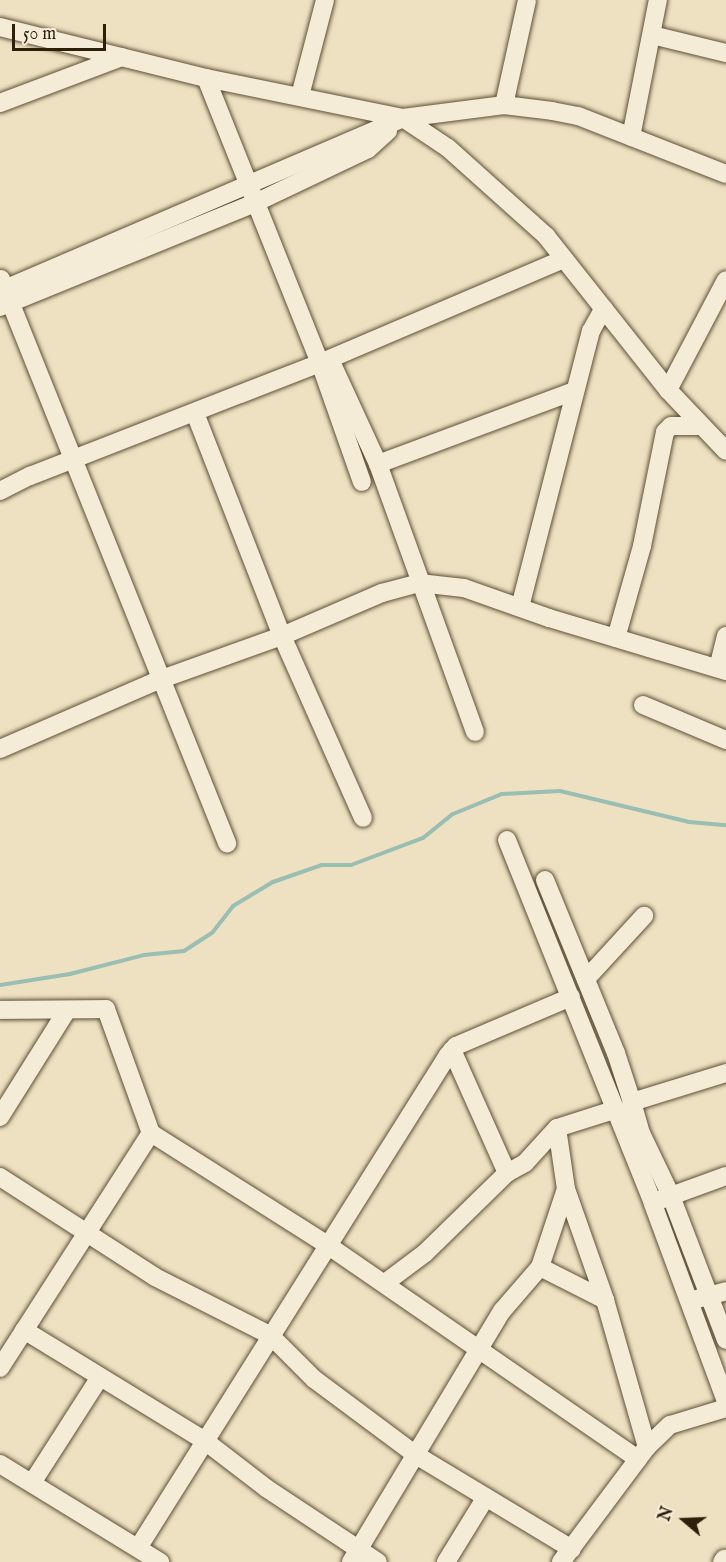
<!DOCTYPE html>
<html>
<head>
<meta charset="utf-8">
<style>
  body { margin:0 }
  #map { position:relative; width:726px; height:1562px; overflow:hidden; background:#eee1c1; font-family:"IM FELL English",serif }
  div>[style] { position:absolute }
  .stream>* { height:4px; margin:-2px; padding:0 2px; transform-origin:2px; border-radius:2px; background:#99beb2 }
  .roads { filter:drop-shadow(0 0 2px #5e5037) drop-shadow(0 0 2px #5e5037) }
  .minor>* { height:18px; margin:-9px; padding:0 9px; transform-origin:9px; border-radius:9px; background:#f4ecd7 }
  span { translate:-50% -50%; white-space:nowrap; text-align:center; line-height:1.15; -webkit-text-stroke:4.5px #f4ecd7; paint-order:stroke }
  .north { position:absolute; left:654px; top:1490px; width:60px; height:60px; -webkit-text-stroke:4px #f4ecd7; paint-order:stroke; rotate:289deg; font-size:16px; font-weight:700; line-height:24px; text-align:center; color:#2e1f09 }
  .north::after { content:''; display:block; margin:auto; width:21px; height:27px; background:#2e1f09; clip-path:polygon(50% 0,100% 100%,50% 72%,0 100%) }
  .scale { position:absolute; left:12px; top:24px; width:94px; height:27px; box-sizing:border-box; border:3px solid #2e1f09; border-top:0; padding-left:8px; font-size:18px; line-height:21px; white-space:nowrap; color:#2e1f09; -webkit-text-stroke:4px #f4ecd7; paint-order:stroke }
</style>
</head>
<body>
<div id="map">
  <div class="stream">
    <div style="left:0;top:985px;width:71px;rotate:-8.9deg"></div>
    <div style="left:70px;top:974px;width:76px;rotate:-14.4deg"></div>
    <div style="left:144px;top:955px;width:40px;rotate:-5.7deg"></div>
    <div style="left:184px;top:951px;width:33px;rotate:-33deg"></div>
    <div style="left:212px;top:933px;width:34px;rotate:-52deg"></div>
    <div style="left:233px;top:906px;width:47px;rotate:-31deg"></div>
    <div style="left:273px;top:882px;width:52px;rotate:-19.1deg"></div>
    <div style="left:322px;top:865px;width:29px"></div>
    <div style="left:351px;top:865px;width:77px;rotate:-20.6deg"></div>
    <div style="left:423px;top:838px;width:38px;rotate:-39deg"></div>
    <div style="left:453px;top:814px;width:53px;rotate:-22.2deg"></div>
    <div style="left:502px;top:794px;width:58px;rotate:-3deg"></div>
    <div style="left:560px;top:791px;width:133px;rotate:13.5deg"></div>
    <div style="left:689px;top:822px;width:37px;rotate:5deg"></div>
  </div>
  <div class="roads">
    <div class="minor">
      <div style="left:0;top:27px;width:212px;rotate:13.9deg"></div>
      <div style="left:206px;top:78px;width:201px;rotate:11.5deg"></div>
      <div style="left:403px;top:118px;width:54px;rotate:33.7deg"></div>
      <div style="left:448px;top:148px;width:132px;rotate:41.9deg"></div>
      <div style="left:546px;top:236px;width:196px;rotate:51.6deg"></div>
      <div style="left:668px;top:390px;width:84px;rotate:46.4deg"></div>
      <div style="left:652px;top:35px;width:76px;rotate:13.7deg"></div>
      <div style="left:206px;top:78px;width:307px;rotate:68.2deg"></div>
      <div style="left:320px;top:363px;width:126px;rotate:70.6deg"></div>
      <div style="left:300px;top:96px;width:99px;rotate:-75.4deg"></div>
      <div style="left:0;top:103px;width:130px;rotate:-20.7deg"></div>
      <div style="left:504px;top:105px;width:107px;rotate:-77.6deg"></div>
      <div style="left:631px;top:137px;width:140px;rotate:-78.9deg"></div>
      <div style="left:1px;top:279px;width:608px;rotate:68.16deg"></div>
      <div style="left:0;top:291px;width:439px;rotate:-23.2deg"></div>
      <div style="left:403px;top:118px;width:102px;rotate:-7.3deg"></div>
      <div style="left:504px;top:105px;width:48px;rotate:7.1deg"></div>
      <div style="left:552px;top:111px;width:26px;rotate:11deg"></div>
      <div style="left:578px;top:116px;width:159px;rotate:21.4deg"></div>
      <div style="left:0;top:307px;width:275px;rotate:-22.2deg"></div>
      <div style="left:255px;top:203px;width:125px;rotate:-25.5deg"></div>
      <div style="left:368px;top:149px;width:27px;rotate:-42deg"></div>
      <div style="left:333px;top:366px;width:108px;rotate:65.3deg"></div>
      <div style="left:378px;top:464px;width:285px;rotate:70.1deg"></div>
      <div style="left:668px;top:390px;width:124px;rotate:-62.2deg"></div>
      <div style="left:195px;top:413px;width:239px;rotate:68.7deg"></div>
      <div style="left:282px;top:636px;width:199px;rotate:66deg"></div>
      <div style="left:378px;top:464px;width:209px;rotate:-20.4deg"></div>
      <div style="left:0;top:491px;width:34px;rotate:-27deg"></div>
      <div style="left:30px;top:476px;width:311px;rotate:-21.3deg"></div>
      <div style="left:320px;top:363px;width:265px;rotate:-23.1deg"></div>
      <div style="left:520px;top:607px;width:285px;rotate:-75.6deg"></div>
      <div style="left:591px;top:331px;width:26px;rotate:-61deg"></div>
      <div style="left:616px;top:638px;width:96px;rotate:-74.2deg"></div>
      <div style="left:642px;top:546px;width:116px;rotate:-78.6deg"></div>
      <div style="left:665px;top:432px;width:8px;rotate:-45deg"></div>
      <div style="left:671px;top:426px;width:29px"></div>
      <div style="left:718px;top:668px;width:33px;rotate:-76deg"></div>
      <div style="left:643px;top:705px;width:90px;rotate:22.9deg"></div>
      <div style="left:0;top:749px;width:173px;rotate:-23.5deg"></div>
      <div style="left:159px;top:680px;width:131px;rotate:-19.7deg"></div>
      <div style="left:282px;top:636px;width:109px;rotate:-23.3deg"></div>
      <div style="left:382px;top:593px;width:38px;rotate:-15deg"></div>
      <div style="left:419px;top:583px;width:45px;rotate:6.3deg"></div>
      <div style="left:464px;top:588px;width:90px;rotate:19.4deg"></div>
      <div style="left:549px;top:618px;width:185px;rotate:16.7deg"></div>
      <div style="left:507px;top:840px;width:392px;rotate:68.1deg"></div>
      <div style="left:653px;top:1204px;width:210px;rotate:69.7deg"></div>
      <div style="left:545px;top:880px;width:187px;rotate:67.7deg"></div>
      <div style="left:616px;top:1053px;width:52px;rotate:71.9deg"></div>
      <div style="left:632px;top:1102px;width:13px;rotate:108deg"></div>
      <div style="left:586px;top:979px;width:86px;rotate:-47.4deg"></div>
      <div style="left:0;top:1010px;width:106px;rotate:-0.5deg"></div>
      <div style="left:106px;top:1009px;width:132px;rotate:70.1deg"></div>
      <div style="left:151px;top:1133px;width:207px;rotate:32.4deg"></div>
      <div style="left:326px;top:1244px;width:379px;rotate:34.6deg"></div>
      <div style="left:452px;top:1050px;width:135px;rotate:65.9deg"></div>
      <div style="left:507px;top:1173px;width:21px;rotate:-29deg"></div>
      <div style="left:525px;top:1163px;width:47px;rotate:-47.6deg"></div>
      <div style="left:557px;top:1128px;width:60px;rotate:-17.5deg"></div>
      <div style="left:726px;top:1073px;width:98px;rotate:162.9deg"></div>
      <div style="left:632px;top:1102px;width:32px;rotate:74deg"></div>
      <div style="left:641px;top:1133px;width:70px;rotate:64.5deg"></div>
      <div style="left:671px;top:1196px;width:154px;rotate:69.1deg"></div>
      <div style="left:0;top:1117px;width:126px;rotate:-57.9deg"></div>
      <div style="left:557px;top:1128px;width:62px;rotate:81.6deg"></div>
      <div style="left:566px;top:1189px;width:118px;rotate:70.6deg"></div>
      <div style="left:605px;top:1300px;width:153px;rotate:74.1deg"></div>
      <div style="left:0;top:1177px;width:184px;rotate:32.8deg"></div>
      <div style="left:155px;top:1277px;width:129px;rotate:26.8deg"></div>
      <div style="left:270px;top:1335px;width:62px;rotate:45deg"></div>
      <div style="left:314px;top:1379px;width:127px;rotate:36.7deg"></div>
      <div style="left:416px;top:1455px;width:182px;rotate:31.1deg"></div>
      <div style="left:660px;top:1200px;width:70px;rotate:-20deg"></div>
      <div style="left:540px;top:1267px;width:73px;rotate:26.9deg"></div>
      <div style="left:385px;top:1283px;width:50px;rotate:-36.9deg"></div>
      <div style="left:425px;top:1253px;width:115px;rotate:-44.3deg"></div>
      <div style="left:697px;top:1299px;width:30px;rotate:-15deg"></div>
      <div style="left:24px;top:1330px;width:212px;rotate:31.5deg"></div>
      <div style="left:205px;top:1441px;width:77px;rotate:37.6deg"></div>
      <div style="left:266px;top:1488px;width:134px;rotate:33.5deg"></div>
      <div style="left:0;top:1368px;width:279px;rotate:-57.3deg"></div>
      <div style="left:0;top:1464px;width:188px;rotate:31.5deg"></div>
      <div style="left:32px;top:1483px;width:126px;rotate:-57.3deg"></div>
      <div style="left:138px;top:1548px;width:582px;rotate:-57.84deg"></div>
      <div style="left:448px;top:1055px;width:12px;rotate:-48deg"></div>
      <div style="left:456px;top:1046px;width:125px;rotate:-23.1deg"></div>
      <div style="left:351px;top:1562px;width:293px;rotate:-59deg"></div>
      <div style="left:502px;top:1311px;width:58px;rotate:-49.2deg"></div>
      <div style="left:540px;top:1267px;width:82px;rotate:-71.6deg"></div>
      <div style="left:446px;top:1562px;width:76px;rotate:-58.4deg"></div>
      <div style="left:561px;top:1562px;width:144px;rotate:-53.2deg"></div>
      <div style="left:647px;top:1447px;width:32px;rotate:-44deg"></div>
      <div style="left:670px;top:1425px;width:59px;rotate:-16.9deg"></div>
      <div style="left:722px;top:1562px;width:4px;rotate:-56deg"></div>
    </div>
  </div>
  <div class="north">N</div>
  <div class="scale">50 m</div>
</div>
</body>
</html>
